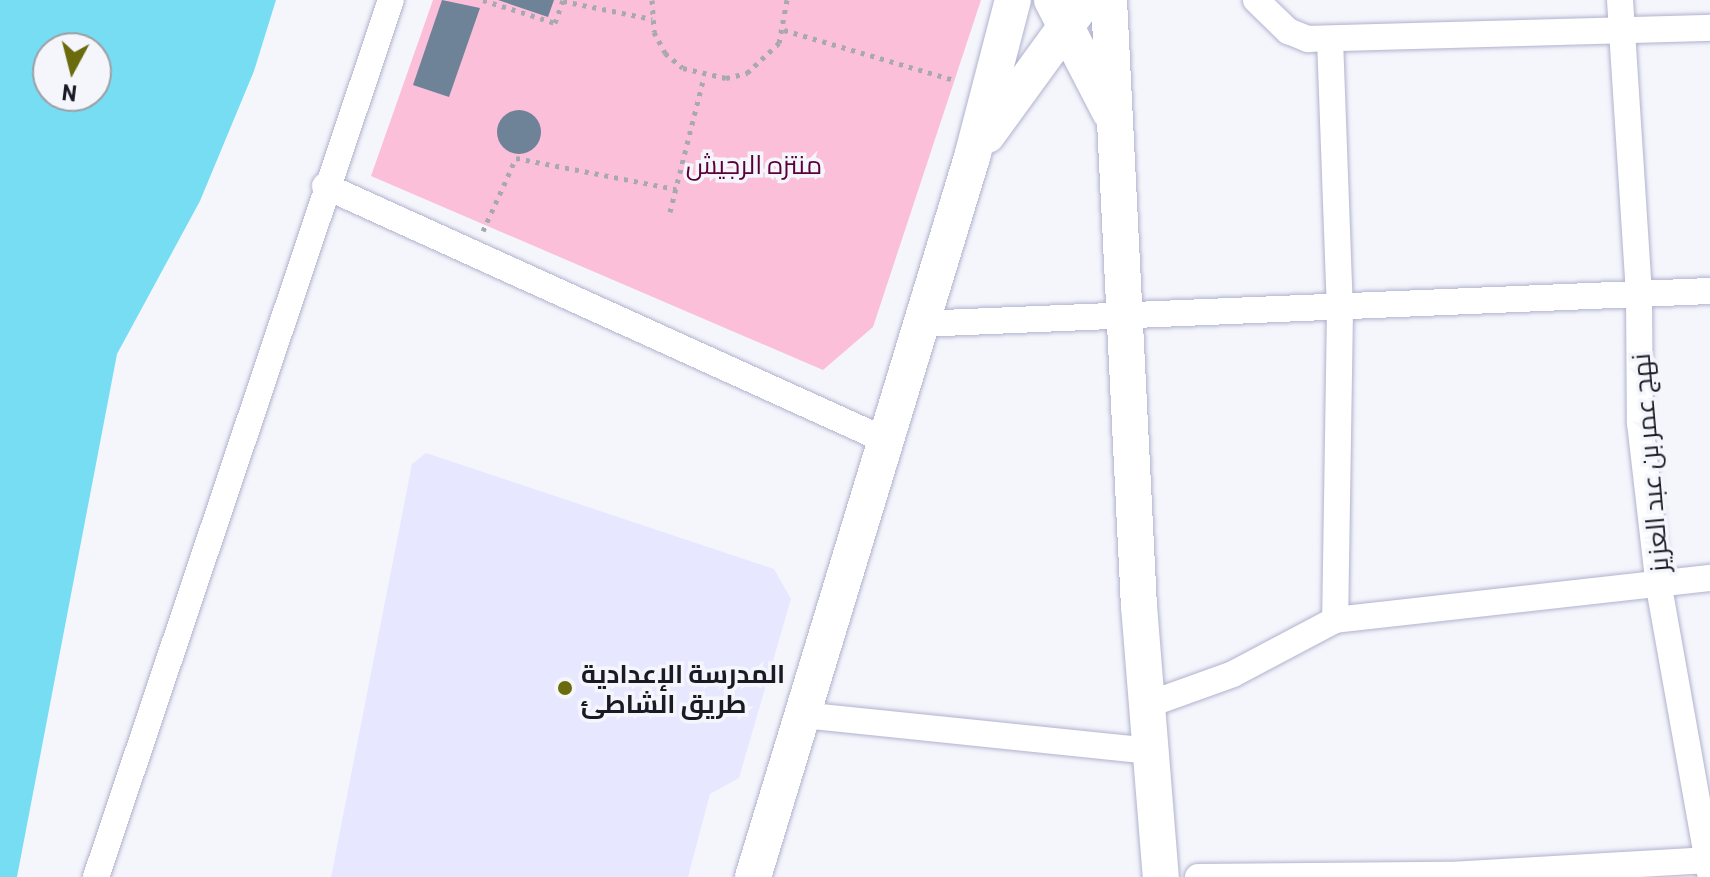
<!DOCTYPE html>
<html>
<head>
<meta charset="utf-8">
<style>
  body { margin:0 }
  #map { position:relative; width:1710px; height:877px; overflow:hidden; background:#f5f6fc; font-family:Barlow,Cairo,sans-serif }
  div>[style] { position:absolute }
  .built>* { inset:0; background:#e7e8ff }
  .green>* { inset:0; background:#fbbfda }
  .water>* { inset:0; background:#76ddf3 }
  .building>* { inset:0; background:#6e8397 }
  .round { border-radius:50% }
  .path>* { height:5px; margin-top:-2.5px; transform-origin:0; background:repeating-linear-gradient(90deg,#a8a9b0 0 4px,transparent 0 10px) }
  .roads { filter:drop-shadow(0 0 2px #b0b2ce) drop-shadow(0 0 2px #b0b2ce) }
  .street>* { height:26px; margin:-13px; padding:0 13px; transform-origin:13px; border-radius:13px; background:#fff }
  .secondary>* { height:36px; margin:-18px; padding:0 18px; transform-origin:18px; border-radius:18px; background:#fff }
  .dots>* { width:22px; height:22px; translate:-50% -50%; box-sizing:border-box; border:4px solid #f5f6fc; border-radius:50% }
  span { translate:-50% -50%; white-space:nowrap; text-align:center; line-height:1.15; -webkit-text-stroke:7px #f5f6fc; paint-order:stroke }
  .park-label { font-size:26px; color:#5b0039 }
  .street-label { font-size:26px; color:#191a24 }
  .poi-label { font-size:26px; color:#191a24; font-weight:700 }
  .left { translate:0 -50%; text-align:left }
  .north { position:absolute; left:32px; top:32px; width:80px; height:80px; box-sizing:border-box; background:#f5f6fc; border:2px solid #9d9ea6; border-radius:50%; rotate:187deg; font-size:22px; font-weight:700; line-height:32px; text-align:center; color:#191a24 }
  .north::after { content:''; display:block; margin:auto; width:28px; height:36px; background:#696b0c; clip-path:polygon(50% 0,100% 100%,50% 72%,0 100%) }
</style>
</head>
<body>
<div id="map">
  <div class="built">
    <div style="clip-path:polygon(426px 453px,774px 569px,791px 599px,739px 778px,710px 794px,688px 877px,331px 877px,412px 464px)"></div>
  </div>
  <div class="green">
    <div style="clip-path:polygon(433px 0,981px 0,873px 327px,823px 370px,371px 176px)"></div>
  </div>
  <div class="water">
    <div style="clip-path:polygon(evenodd,0 0,276px 0,254px 71px,200px 201px,117px 354px,17px 877px,0 877px,0 0,48px 48px,96px 48px,96px 96px,48px 96px,48px 48px)"></div>
  </div>
  <div class="building">
    <div style="clip-path:polygon(442px 0,480px 8px,449px 97px,413px 85px)"></div>
    <div style="clip-path:polygon(498px 0,554px 0,548px 17px)"></div>
    <div class="round" style="left:497px;top:110px;width:44px;height:44px"></div>
  </div>
  <div class="path">
    <div style="left:483px;top:0;width:76px;rotate:17.7deg"></div>
    <div style="left:555px;top:23px;width:24px;rotate:-71deg"></div>
    <div style="left:652px;top:0;width:32px;rotate:86deg"></div>
    <div style="left:654px;top:32px;width:24px;rotate:62deg"></div>
    <div style="left:665px;top:53px;width:23px;rotate:40deg"></div>
    <div style="left:683px;top:68px;width:44px;rotate:13.1deg"></div>
    <div style="left:726px;top:78px;width:22px;rotate:-13deg"></div>
    <div style="left:747px;top:73px;width:44px;rotate:-43.2deg"></div>
    <div style="left:779px;top:43px;width:44px;rotate:-79.5deg"></div>
    <div style="left:563px;top:1px;width:91px;rotate:11.4deg"></div>
    <div style="left:784px;top:30px;width:177px;rotate:16.4deg"></div>
    <div style="left:670px;top:212px;width:139px;rotate:-75.9deg"></div>
    <div style="left:483px;top:231px;width:80px;rotate:-65.7deg"></div>
    <div style="left:516px;top:158px;width:163px;rotate:11deg"></div>
  </div>
  <div class="roads">
    <div class="street">
      <div style="left:1256px;top:0;width:45px;rotate:44.1deg"></div>
      <div style="left:1288px;top:31px;width:22px;rotate:22deg"></div>
      <div style="left:1308px;top:39px;width:402px;rotate:-1.6deg"></div>
      <div style="left:1620px;top:0;width:296px;rotate:86.3deg"></div>
      <div style="left:1639px;top:295px;width:128px;rotate:89.6deg"></div>
      <div style="left:1640px;top:423px;width:165px;rotate:83.4deg"></div>
      <div style="left:1659px;top:587px;width:291px;rotate:79.9deg"></div>
      <div style="left:1330px;top:39px;width:271px;rotate:87.9deg"></div>
      <div style="left:1340px;top:310px;width:310px;rotate:90.9deg"></div>
      <div style="left:1335px;top:620px;width:377px;rotate:-6.4deg"></div>
      <div style="left:325px;top:186px;width:615px;rotate:24.4deg"></div>
      <div style="left:919px;top:324px;width:792px;rotate:-2.39deg"></div>
      <div style="left:1147px;top:705px;width:91px;rotate:-19.8deg"></div>
      <div style="left:1233px;top:674px;width:115px;rotate:-27.9deg"></div>
      <div style="left:802px;top:715px;width:352px;rotate:5.9deg"></div>
      <div style="left:96px;top:877px;width:925px;rotate:-71.41deg"></div>
      <div style="left:1198px;top:877px;width:252px;rotate:-0.5deg"></div>
      <div style="left:1450px;top:875px;width:260px;rotate:-3.3deg"></div>
    </div>
    <div class="secondary">
      <div style="left:1052px;top:0;width:126px;rotate:62.6deg"></div>
      <div style="left:1109px;top:0;width:607px;rotate:87.17deg"></div>
      <div style="left:1139px;top:606px;width:272px;rotate:85.4deg"></div>
      <div style="left:987px;top:135px;width:167px;rotate:-54deg"></div>
      <div style="left:753px;top:877px;width:753px;rotate:-73.08deg"></div>
      <div style="left:972px;top:157px;width:162px;rotate:-75.4deg"></div>
    </div>
  </div>
  <div class="dots">
    <div style="left:565px;top:688px;background:#696b0c"></div>
  </div>
  <div class="park-label">
    <span style="left:754px;top:164px">منتزه الرجيش</span>
  </div>
  <div class="street-label">
    <span style="left:1649px;top:463px;rotate:-95deg">نهج عمر بن عبد العزيز</span>
  </div>
  <div class="poi-label">
    <span class="left" style="left:581px;top:688px">المدرسة الإعدادية<br>طريق الشاطئ</span>
  </div>
  <div class="north">N</div>
</div>
</body>
</html>
